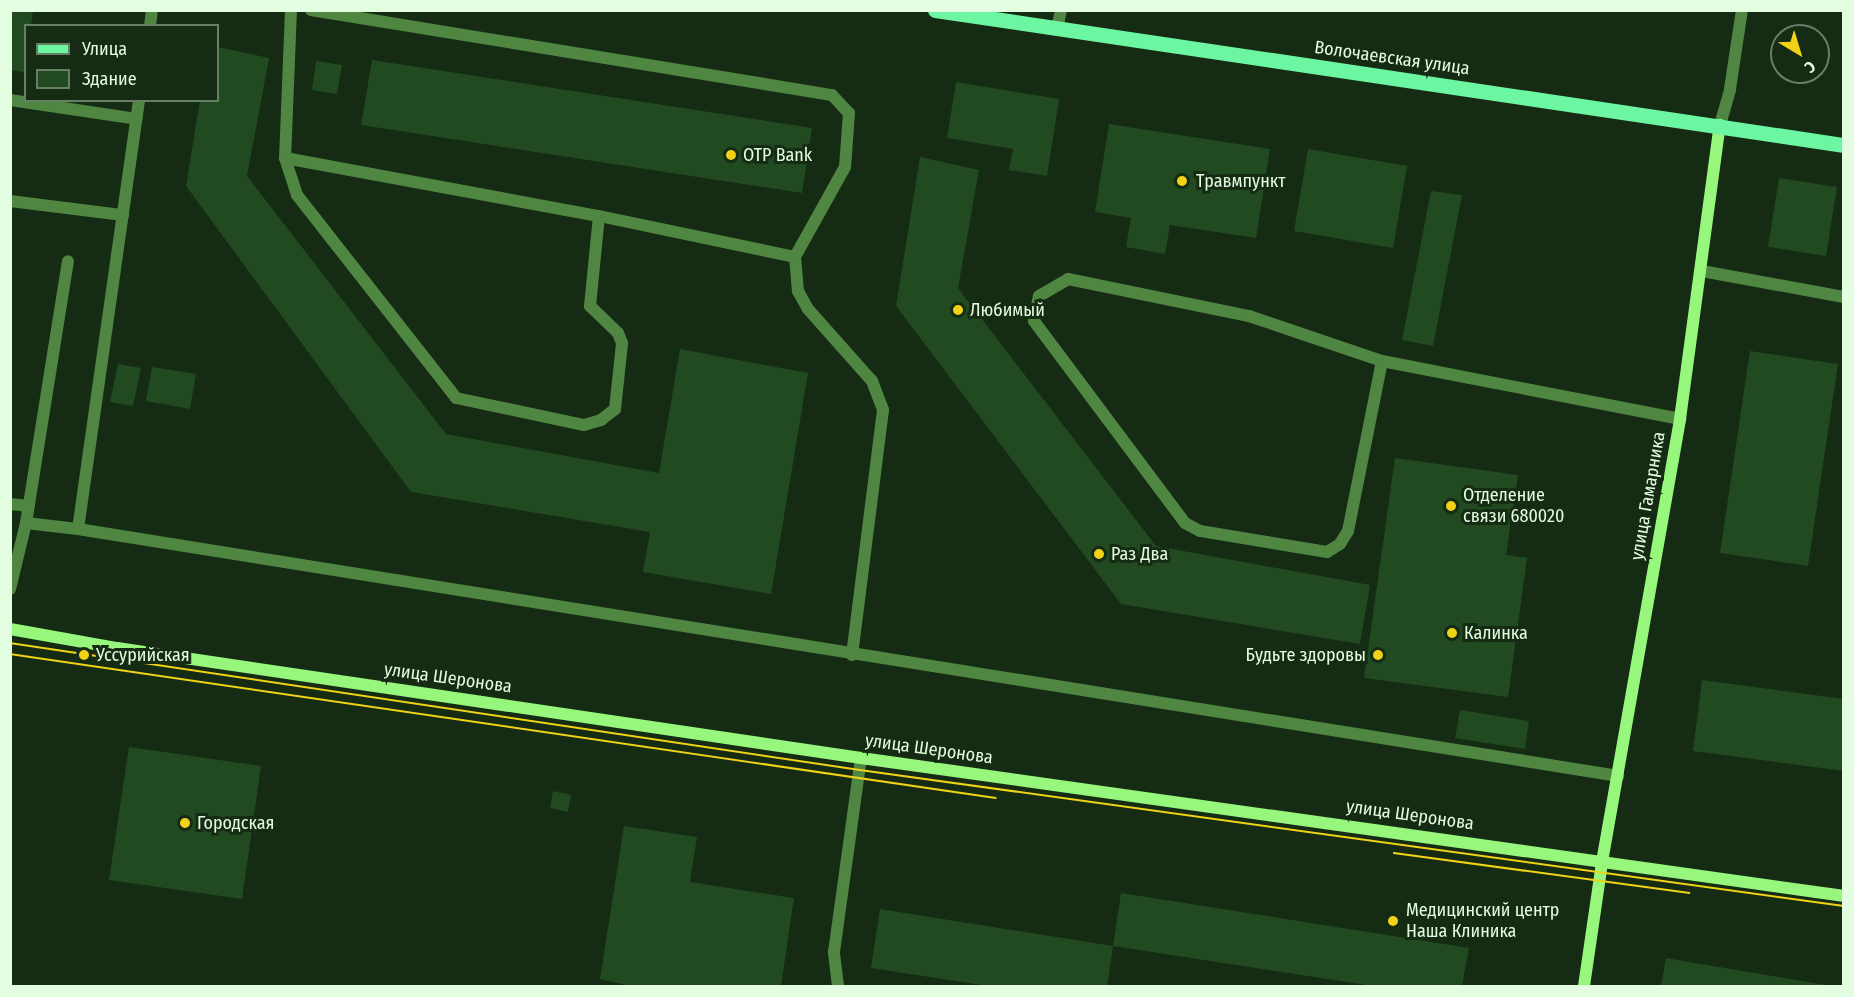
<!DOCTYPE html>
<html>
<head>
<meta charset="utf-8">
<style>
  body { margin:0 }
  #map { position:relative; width:1854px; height:997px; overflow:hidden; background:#152b13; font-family:"Fira Sans Condensed",sans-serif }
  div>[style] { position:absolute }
  .building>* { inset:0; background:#224a20 }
  .lane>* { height:12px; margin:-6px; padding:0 6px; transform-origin:6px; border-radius:6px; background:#4f8641 }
  .street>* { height:12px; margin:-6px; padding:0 6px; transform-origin:6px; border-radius:6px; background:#4f8641 }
  .secondary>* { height:12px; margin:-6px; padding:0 6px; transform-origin:6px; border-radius:6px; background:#96f77c }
  .primary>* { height:15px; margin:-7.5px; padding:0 7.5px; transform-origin:7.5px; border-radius:7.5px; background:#6df6a2 }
  .tram>* { height:1.5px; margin:-0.75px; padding:0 0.75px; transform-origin:0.75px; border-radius:0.75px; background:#f0d217 }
  .dots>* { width:16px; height:16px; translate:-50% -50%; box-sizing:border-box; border:3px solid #152b13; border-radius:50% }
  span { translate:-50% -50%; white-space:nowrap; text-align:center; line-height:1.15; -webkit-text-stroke:6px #152b13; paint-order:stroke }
  .street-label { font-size:18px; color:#e2fddf }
  .poi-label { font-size:18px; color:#e2fddf }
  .left { translate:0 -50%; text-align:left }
  .right { translate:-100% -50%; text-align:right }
  .frame { position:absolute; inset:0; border:12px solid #e2fddf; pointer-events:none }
  .legend { position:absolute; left:24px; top:24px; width:195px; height:78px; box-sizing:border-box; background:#152b13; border:2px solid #677f65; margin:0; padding:8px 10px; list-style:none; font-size:18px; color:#e2fddf }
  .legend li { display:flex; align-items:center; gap:12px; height:30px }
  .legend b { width:30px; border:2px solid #677f65 }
  .north { position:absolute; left:1770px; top:24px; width:60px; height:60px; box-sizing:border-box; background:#152b13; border:2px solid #677f65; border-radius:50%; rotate:142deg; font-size:16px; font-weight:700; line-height:24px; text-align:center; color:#e2fddf }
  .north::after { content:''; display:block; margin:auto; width:21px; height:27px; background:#f0d217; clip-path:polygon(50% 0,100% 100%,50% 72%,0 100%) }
</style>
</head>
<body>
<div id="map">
  <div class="building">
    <div style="clip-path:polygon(10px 10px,33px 10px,31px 26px,26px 26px,24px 72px,10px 70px)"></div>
    <div style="clip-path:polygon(218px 47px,269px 58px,247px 176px,446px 434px,659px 473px,680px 349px,808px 373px,771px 594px,643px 572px,650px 532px,411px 492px,186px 186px,200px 100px,218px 100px)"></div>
    <div style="clip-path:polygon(372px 60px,812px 128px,802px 193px,361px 125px)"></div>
    <div style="clip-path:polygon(316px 61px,342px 65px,337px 94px,312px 90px)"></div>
    <div style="clip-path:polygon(956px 82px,1059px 99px,1047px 176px,1009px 170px,1013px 149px,947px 138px)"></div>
    <div style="clip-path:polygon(1109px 124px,1270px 149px,1256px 238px,1170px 225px,1165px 254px,1126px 247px,1131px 218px,1095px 212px)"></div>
    <div style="clip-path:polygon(1308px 149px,1407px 166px,1393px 248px,1294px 231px)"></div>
    <div style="clip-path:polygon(920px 157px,979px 170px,958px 288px,1156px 546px,1370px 585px,1360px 644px,1121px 604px,896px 306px)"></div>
    <div style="clip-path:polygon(1779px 178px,1837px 187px,1826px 256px,1768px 247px)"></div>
    <div style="clip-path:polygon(1431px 191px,1462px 195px,1433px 346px,1402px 340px)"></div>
    <div style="clip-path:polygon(1750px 351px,1838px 364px,1808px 566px,1720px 553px)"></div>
    <div style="clip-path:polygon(118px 364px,141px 368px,133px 406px,110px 402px)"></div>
    <div style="clip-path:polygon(152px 367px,196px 374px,190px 409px,146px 401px)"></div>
    <div style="clip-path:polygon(1395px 458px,1518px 475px,1506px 555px,1527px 558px,1508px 697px,1364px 678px)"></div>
    <div style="clip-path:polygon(1702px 680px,1844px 699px,1844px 771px,1693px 751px)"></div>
    <div style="clip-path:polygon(1460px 710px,1529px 721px,1525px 749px,1455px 738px)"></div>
    <div style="clip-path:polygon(129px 747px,261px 766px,242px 899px,109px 880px)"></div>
    <div style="clip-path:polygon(553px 791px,571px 795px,568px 812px,550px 808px)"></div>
    <div style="clip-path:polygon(624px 826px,697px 837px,690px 882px,794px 898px,781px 986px,631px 986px,600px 979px)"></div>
    <div style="clip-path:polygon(1121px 893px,1469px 948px,1462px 986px,1373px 986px,1113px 946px,1107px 986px,988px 986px,871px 968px,880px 909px,1113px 946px)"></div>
    <div style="clip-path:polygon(1666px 958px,1826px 985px,1826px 986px,1661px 986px)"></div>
  </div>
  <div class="lane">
    <div style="left:291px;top:10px;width:148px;rotate:92.3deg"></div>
    <div style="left:285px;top:158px;width:319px;rotate:10.5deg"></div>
    <div style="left:599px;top:216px;width:200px;rotate:11.8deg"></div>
    <div style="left:795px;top:257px;width:34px;rotate:85deg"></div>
    <div style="left:798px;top:291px;width:21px;rotate:61deg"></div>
    <div style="left:808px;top:309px;width:96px;rotate:48.4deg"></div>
    <div style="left:872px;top:381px;width:31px;rotate:69deg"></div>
    <div style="left:883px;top:410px;width:247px;rotate:97.2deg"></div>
    <div style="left:311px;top:10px;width:528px;rotate:9.27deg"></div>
    <div style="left:832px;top:95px;width:25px;rotate:47deg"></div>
    <div style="left:849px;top:113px;width:54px;rotate:94.2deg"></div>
    <div style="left:845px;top:167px;width:103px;rotate:119.1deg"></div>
    <div style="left:150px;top:26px;width:16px;rotate:-83deg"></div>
    <div style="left:10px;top:100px;width:128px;rotate:8.5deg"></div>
    <div style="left:285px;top:158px;width:39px;rotate:72deg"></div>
    <div style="left:297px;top:195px;width:258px;rotate:51.9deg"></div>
    <div style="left:456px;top:398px;width:131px;rotate:11.9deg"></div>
    <div style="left:584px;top:425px;width:18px;rotate:-16deg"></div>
    <div style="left:601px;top:420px;width:18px;rotate:-38deg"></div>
    <div style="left:615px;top:409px;width:66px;rotate:-83.9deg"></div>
    <div style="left:622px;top:343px;width:11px;rotate:-112deg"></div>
    <div style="left:618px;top:333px;width:39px;rotate:-136deg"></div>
    <div style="left:590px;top:306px;width:90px;rotate:-84.3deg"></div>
    <div style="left:10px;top:201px;width:114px;rotate:7.1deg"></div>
    <div style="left:1702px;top:271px;width:144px;rotate:10.4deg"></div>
    <div style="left:1382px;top:361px;width:173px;rotate:101.3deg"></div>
    <div style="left:1348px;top:531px;width:15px;rotate:122deg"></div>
    <div style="left:1340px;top:544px;width:15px;rotate:148deg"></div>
    <div style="left:1327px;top:552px;width:129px;rotate:-170.6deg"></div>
    <div style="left:1200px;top:531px;width:17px;rotate:-152deg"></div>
    <div style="left:1185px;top:523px;width:252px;rotate:-126.8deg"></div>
    <div style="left:1034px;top:321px;width:25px;rotate:-79deg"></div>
    <div style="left:1039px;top:296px;width:34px;rotate:-30deg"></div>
    <div style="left:1068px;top:279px;width:185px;rotate:11.6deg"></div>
    <div style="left:1249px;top:316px;width:140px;rotate:18.7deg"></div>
    <div style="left:1382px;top:361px;width:304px;rotate:11deg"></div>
    <div style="left:10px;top:504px;width:19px;rotate:6deg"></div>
    <div style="left:26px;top:523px;width:265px;rotate:-80.9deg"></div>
    <div style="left:78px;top:529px;width:433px;rotate:-81.9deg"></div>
    <div style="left:10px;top:589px;width:68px;rotate:-76.4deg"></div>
    <div style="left:26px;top:523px;width:52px;rotate:6.6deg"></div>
    <div style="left:78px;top:529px;width:1560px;rotate:9.11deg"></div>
    <div style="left:838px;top:986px;width:34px;rotate:-97deg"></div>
    <div style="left:834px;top:952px;width:196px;rotate:-82.1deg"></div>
  </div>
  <div class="street">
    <div style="left:1057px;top:30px;width:20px;rotate:-79deg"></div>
    <div style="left:1720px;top:125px;width:37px;rotate:-74deg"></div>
    <div style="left:1730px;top:89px;width:80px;rotate:-81.4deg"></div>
  </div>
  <div class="secondary">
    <div style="left:10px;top:629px;width:109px;rotate:10.1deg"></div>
    <div style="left:117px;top:648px;width:752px;rotate:8.41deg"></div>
    <div style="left:861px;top:758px;width:993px;rotate:7.99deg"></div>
    <div style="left:1584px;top:986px;width:125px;rotate:-81.7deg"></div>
    <div style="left:1602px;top:862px;width:450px;rotate:-80deg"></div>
    <div style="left:1680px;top:419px;width:297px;rotate:-82.3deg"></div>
  </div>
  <div class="primary">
    <div style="left:935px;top:10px;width:919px;rotate:8.45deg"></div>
  </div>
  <div class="tram">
    <div style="left:10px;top:643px;width:859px;rotate:8.5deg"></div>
    <div style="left:860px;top:770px;width:993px;rotate:7.87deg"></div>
    <div style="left:10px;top:654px;width:996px;rotate:8.31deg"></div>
    <div style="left:1394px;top:853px;width:298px;rotate:7.7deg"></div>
  </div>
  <div class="dots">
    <div style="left:731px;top:155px;background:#f0d217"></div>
    <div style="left:1182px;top:181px;background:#f0d217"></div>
    <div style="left:958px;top:310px;background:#f0d217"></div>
    <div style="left:1451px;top:506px;background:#f0d217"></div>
    <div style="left:1099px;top:554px;background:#f0d217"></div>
    <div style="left:1452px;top:633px;background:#f0d217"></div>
    <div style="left:84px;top:655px;background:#f0d217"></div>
    <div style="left:1378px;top:655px;background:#f0d217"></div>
    <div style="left:185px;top:823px;background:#f0d217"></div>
    <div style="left:1393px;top:921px;background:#f0d217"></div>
  </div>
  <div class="street-label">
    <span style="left:1392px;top:58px;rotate:8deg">Волочаевская улица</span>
    <span style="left:1648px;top:496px;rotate:-80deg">улица Гамарника</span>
    <span style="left:448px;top:678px;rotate:8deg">улица Шеронова</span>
    <span style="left:929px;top:749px;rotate:8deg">улица Шеронова</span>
    <span style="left:1410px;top:815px;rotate:8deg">улица Шеронова</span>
  </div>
  <div class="poi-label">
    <span class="left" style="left:743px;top:155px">OTP Bank</span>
    <span class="left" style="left:1196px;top:181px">Травмпункт</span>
    <span class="left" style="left:970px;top:310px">Любимый</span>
    <span class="left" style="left:1463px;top:506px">Отделение<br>связи 680020</span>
    <span class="left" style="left:1111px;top:554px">Раз Два</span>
    <span class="left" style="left:1464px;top:633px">Калинка</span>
    <span class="left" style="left:96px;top:655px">Уссурийская</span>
    <span class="right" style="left:1366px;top:655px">Будьте здоровы</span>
    <span class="left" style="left:197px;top:823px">Городская</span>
    <span class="left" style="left:1406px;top:921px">Медицинский центр<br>Наша Клиника</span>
  </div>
  <div class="frame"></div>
  <ul class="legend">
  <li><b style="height:8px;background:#6df6a2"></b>Улица</li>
  <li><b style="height:16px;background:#224a20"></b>Здание</li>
  </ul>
  <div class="north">С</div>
</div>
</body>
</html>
